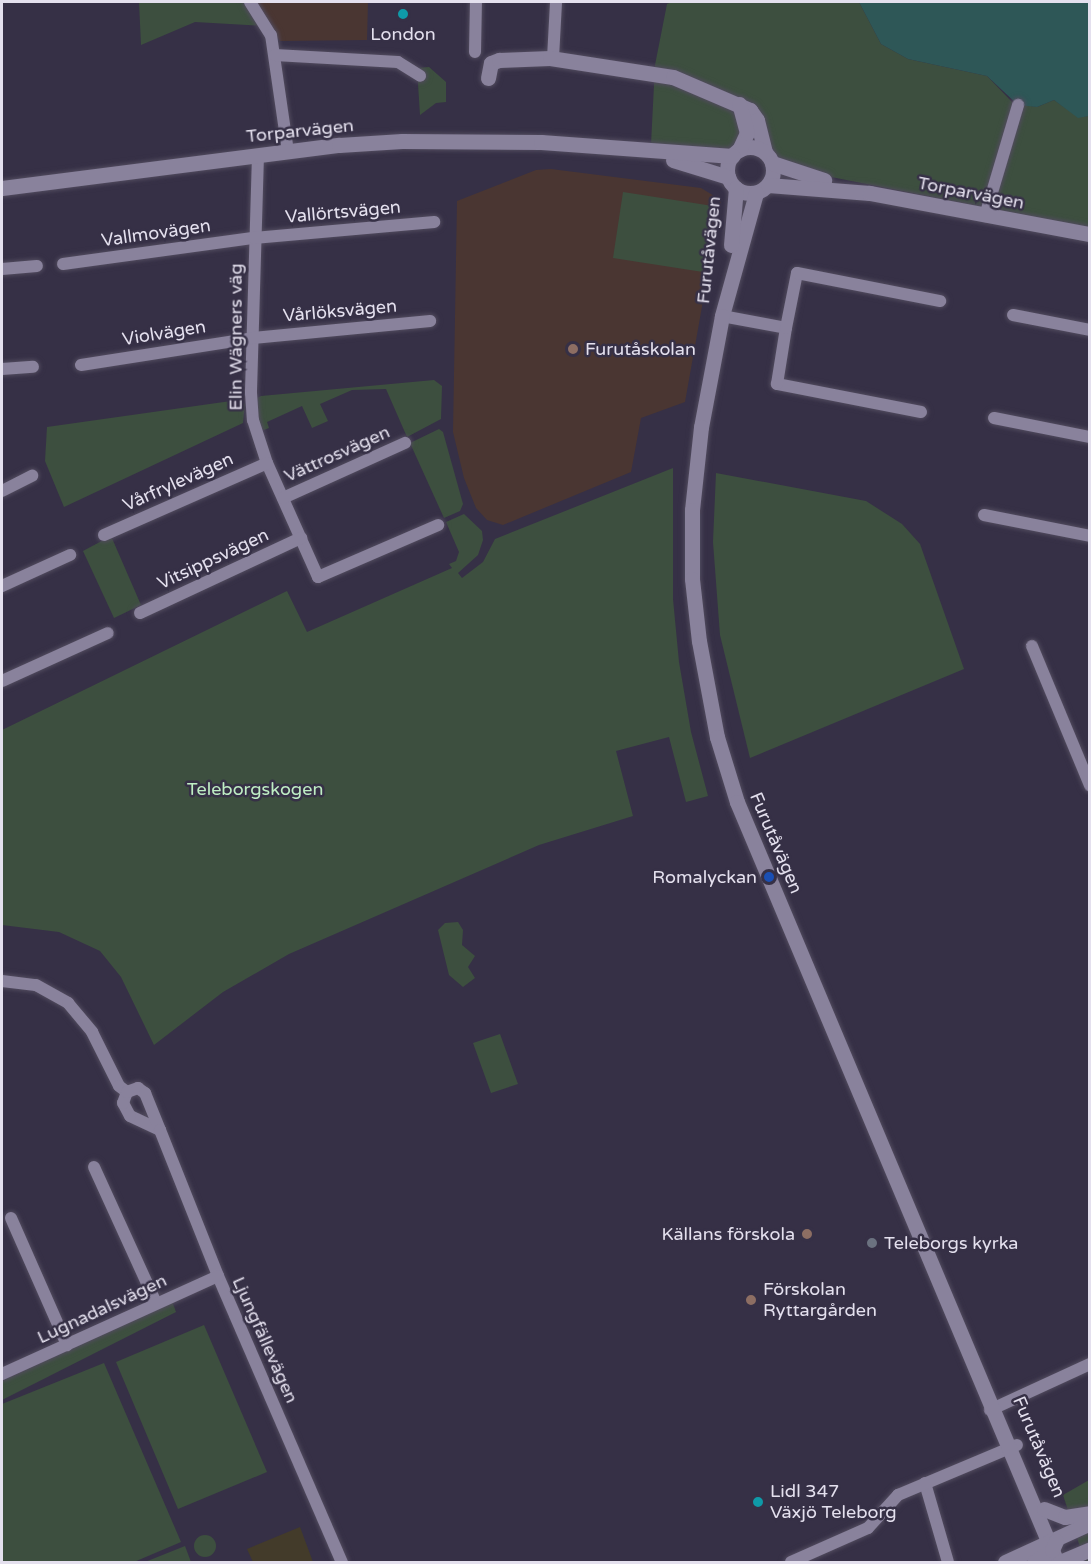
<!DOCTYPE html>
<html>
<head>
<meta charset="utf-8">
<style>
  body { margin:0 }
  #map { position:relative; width:1091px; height:1564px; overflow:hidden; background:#363046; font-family:"Varela Round",sans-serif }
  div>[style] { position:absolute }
  .industrial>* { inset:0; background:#433b2a }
  .education>* { inset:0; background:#4a3632 }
  .green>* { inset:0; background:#3d4f3f }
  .round { border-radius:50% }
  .water>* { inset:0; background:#2e5757 }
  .roads { filter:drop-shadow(0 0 2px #514b5e) drop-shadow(0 0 2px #514b5e) }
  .street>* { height:12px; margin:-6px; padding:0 6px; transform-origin:6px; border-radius:6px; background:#89829c }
  .secondary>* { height:15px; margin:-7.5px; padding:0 7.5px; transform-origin:7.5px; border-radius:7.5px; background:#89829c }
  .secondary>.ring { margin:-7.5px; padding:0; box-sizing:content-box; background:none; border:15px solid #89829c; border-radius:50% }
  .dots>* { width:16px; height:16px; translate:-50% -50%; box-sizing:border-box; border:3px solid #363046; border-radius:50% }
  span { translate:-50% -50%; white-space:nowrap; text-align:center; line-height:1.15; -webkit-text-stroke:5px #363046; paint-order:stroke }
  .poi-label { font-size:18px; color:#e4e0ee }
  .left { translate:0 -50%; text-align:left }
  .right { translate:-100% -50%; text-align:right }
  .street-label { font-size:18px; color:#e4e0ee }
  .park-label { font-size:18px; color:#bfeec4 }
  .frame { position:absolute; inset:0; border:3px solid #e4e0ee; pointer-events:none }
</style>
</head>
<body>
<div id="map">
  <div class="industrial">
    <div style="clip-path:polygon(300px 1527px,313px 1562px,253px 1562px,247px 1549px)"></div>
  </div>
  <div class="education">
    <div style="clip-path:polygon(254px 2px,368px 2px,367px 40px,280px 41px)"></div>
    <div style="clip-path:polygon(551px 169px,701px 188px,721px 200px,685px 402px,641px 418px,631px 472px,503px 525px,487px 520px,476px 508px,464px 478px,453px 432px,457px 201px,536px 170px)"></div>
  </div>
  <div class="green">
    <div style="clip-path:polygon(139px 2px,251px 2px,265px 26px,195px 22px,141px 45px)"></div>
    <div style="clip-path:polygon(672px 2px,859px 2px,881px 44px,908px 59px,987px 76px,1013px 103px,1037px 107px,1054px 100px,1078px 117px,1089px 116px,1089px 228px,826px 176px,780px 161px,768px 150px,751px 142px,727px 151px,651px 144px,655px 65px,667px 4px)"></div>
    <div style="clip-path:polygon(429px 67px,446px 82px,446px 102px,436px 103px,420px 115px,417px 68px)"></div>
    <div style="clip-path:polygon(623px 192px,713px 206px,703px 272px,613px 258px)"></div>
    <div style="clip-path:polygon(434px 380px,442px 386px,441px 419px,407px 437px,386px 389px,352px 390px,320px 404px,328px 421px,312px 428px,302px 406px,267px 422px,269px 428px,264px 430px,258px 426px,257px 398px,261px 396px)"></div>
    <div style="clip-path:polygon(238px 400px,245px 404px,243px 423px,64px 507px,45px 461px,47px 427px)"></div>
    <div style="clip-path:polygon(439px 429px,443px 432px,463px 504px,460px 511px,444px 518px,410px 443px)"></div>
    <div style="clip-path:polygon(673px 468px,673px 599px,679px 662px,691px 732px,708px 796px,686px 802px,669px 737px,616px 751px,633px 816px,539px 845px,289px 954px,223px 992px,154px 1045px,121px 977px,100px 951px,59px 932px,2px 925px,2px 730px,287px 591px,307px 632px,452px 568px,449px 564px,456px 561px,459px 552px,446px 522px,464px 514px,482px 531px,483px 540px,478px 555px,458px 573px,462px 578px,483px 562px,495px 539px)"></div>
    <div style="clip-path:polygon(716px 473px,866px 501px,902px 524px,920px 544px,964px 669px,750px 758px,720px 635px,713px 542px)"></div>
    <div style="clip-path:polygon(111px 536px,141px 605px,114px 618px,83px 551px)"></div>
    <div style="clip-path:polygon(458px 922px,463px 930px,462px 945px,475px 956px,468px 967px,475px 978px,463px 987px,449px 975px,438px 930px,445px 923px)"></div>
    <div style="clip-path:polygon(500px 1034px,518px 1084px,491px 1093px,473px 1043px)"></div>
    <div style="clip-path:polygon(172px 1301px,176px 1312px,2px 1400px,2px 1381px)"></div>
    <div style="clip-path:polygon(204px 1325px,267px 1472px,178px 1509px,116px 1362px)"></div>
    <div style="clip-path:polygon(104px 1363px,181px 1542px,134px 1562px,2px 1562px,2px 1404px)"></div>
    <div style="clip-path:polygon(1089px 1480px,1089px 1562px,1085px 1562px,1063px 1495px)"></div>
    <div class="round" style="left:194px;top:1535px;width:22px;height:22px"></div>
    <div style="clip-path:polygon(185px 1546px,191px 1562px,145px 1562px)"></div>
  </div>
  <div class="water">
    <div style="clip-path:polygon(859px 2px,1089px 2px,1089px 116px,1078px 118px,1054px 100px,1037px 107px,1018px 105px,987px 76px,908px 59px,881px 44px)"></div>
  </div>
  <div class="roads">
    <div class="street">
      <div style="left:250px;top:2px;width:39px;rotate:58deg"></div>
      <div style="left:271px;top:35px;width:118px;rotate:81.7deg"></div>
      <div style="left:475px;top:52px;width:50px;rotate:-88.9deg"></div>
      <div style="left:275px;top:55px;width:123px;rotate:3.3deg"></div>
      <div style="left:398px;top:62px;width:26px;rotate:32deg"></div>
      <div style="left:553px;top:58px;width:56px;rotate:-86.9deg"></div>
      <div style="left:258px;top:155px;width:238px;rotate:91.7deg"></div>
      <div style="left:251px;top:393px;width:27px;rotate:86deg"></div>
      <div style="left:253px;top:420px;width:45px;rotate:72deg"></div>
      <div style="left:267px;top:463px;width:125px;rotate:65.9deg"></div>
      <div style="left:318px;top:577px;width:131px;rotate:-23.4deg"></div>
      <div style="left:985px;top:216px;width:116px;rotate:-73.4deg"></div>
      <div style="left:63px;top:264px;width:193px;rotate:-7.8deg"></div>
      <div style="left:254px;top:238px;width:181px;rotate:-5.1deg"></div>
      <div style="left:2px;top:269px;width:35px;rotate:-5deg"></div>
      <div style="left:1013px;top:315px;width:78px;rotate:11deg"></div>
      <div style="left:722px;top:316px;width:65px;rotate:10.6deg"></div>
      <div style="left:81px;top:365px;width:174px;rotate:-8.9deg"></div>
      <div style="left:253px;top:338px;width:178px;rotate:-5.5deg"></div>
      <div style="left:2px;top:369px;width:31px;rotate:-4deg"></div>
      <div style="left:921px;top:412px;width:147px;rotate:-169deg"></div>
      <div style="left:777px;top:384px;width:57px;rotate:-80.9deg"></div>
      <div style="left:786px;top:328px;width:56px;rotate:-78.7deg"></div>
      <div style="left:797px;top:273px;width:146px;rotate:11.1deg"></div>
      <div style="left:994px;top:418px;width:98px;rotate:11.2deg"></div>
      <div style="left:2px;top:491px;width:34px;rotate:-27deg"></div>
      <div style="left:283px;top:498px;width:134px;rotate:-24.3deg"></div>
      <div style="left:984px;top:515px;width:108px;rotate:11.2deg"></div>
      <div style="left:104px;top:535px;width:178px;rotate:-23.8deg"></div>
      <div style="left:2px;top:586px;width:75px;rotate:-24.5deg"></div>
      <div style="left:140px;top:613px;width:178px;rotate:-25deg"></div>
      <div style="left:1032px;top:646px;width:151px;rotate:67.4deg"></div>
      <div style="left:2px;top:681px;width:116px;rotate:-24.4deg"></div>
      <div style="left:2px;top:981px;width:34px;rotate:7deg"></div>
      <div style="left:36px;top:985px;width:37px;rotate:29deg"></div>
      <div style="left:68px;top:1003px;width:38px;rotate:50deg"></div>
      <div style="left:92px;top:1032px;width:60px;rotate:63.4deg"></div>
      <div style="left:119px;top:1086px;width:10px;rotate:37deg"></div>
      <div style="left:160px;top:1130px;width:33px;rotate:-155deg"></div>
      <div style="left:130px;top:1116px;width:15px;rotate:-118deg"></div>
      <div style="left:123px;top:1103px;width:12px;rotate:-70deg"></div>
      <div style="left:127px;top:1092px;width:12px;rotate:-20deg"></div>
      <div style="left:138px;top:1088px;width:9px;rotate:36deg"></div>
      <div style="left:145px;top:1093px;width:40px;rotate:68deg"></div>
      <div style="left:160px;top:1130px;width:157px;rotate:68.3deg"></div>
      <div style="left:218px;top:1276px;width:312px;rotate:66.6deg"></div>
      <div style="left:94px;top:1167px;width:149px;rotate:65.5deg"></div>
      <div style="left:11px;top:1218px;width:139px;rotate:66.2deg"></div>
      <div style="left:2px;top:1374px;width:237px;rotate:-24.4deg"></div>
      <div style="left:990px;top:1410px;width:110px;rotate:-24.7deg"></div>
      <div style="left:925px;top:1483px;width:82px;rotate:73.8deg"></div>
      <div style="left:791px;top:1562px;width:84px;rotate:-23.8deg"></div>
      <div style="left:868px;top:1528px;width:45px;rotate:-47.7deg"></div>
      <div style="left:898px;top:1495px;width:129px;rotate:-22.8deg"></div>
    </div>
    <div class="secondary">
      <div style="left:488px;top:78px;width:15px;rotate:-79deg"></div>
      <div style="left:491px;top:63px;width:9px;rotate:-21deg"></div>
      <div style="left:499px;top:60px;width:51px;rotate:-2.2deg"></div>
      <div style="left:550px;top:58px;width:124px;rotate:8.8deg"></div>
      <div style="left:673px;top:77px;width:84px;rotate:23.2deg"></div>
      <div style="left:750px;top:110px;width:12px;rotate:55deg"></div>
      <div style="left:757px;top:120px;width:33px;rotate:76deg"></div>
      <div class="ring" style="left:727px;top:147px;width:31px;height:31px"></div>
      <div style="left:739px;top:150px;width:19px;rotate:-65deg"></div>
      <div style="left:747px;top:133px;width:30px;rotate:-105deg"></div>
      <div style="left:673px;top:160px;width:58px;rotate:17.2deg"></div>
      <div style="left:772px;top:163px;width:55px;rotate:18.1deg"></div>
      <div style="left:768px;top:185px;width:102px;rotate:4.5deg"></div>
      <div style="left:870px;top:193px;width:224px;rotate:10.6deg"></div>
      <div style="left:2px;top:188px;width:340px;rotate:-7.3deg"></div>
      <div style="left:339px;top:145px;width:63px;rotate:-3.6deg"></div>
      <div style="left:402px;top:141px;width:139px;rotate:0.4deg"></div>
      <div style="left:541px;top:142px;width:192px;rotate:4.2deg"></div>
      <div style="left:756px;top:193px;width:128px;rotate:105.5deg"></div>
      <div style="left:722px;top:316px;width:113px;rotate:100.7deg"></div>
      <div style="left:701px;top:427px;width:83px;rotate:96.2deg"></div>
      <div style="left:692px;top:510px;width:69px;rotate:90deg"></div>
      <div style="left:692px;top:579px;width:62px;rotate:83.6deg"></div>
      <div style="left:699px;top:641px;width:98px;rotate:79.4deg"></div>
      <div style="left:717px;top:737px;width:68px;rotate:72.9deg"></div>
      <div style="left:737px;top:802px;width:825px;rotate:67.17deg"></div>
      <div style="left:731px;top:245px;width:57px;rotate:-85deg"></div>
      <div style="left:1044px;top:1509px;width:22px;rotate:21deg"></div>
      <div style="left:1065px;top:1517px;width:25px;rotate:-9deg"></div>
      <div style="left:1005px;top:1562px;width:94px;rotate:-24.6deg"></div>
      <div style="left:1034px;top:1562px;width:22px;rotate:-34deg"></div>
      <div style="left:1052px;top:1550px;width:10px;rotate:-66deg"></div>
      <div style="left:1060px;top:1562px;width:33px;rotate:-23deg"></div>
    </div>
  </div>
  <div class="dots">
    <div style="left:403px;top:14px;background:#0f9aa8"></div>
    <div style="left:573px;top:349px;background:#8d6e63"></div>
    <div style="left:769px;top:877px;background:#1a4fb4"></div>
    <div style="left:807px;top:1234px;background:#8d6e63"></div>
    <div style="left:872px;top:1243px;background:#6b7280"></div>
    <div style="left:751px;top:1300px;background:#8d6e63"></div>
    <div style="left:758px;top:1502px;background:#0f9aa8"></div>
  </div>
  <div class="poi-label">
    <span style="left:403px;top:34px">London</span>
    <span class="left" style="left:585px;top:349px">Furutåskolan</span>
    <span class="right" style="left:757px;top:877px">Romalyckan</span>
    <span class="right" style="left:795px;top:1234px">Källans förskola</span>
    <span class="left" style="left:884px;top:1243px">Teleborgs kyrka</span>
    <span class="left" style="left:763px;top:1300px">Förskolan<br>Ryttargården</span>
    <span class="left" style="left:770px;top:1502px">Lidl 347<br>Växjö Teleborg</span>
  </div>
  <div class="street-label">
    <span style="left:300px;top:131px;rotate:-6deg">Torparvägen</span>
    <span style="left:971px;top:193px;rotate:11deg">Torparvägen</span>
    <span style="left:343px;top:212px;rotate:-5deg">Vallörtsvägen</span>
    <span style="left:156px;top:233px;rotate:-8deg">Vallmovägen</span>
    <span style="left:709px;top:250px;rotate:-84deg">Furutåvägen</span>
    <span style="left:340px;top:311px;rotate:-5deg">Vårlöksvägen</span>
    <span style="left:164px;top:333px;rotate:-9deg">Violvägen</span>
    <span style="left:236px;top:337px;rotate:-90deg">Elin Wägners väg</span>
    <span style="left:337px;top:454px;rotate:-24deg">Vättrosvägen</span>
    <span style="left:178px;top:482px;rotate:-24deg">Vårfrylevägen</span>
    <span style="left:213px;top:559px;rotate:-25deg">Vitsippsvägen</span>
    <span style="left:776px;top:843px;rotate:67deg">Furutåvägen</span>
    <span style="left:102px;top:1309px;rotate:-25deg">Lugnadalsvägen</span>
    <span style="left:265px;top:1340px;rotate:66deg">Ljungfällevägen</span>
    <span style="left:1039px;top:1447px;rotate:67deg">Furutåvägen</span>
  </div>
  <div class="park-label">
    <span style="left:255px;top:789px">Teleborgskogen</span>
  </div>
  <div class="frame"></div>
</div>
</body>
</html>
